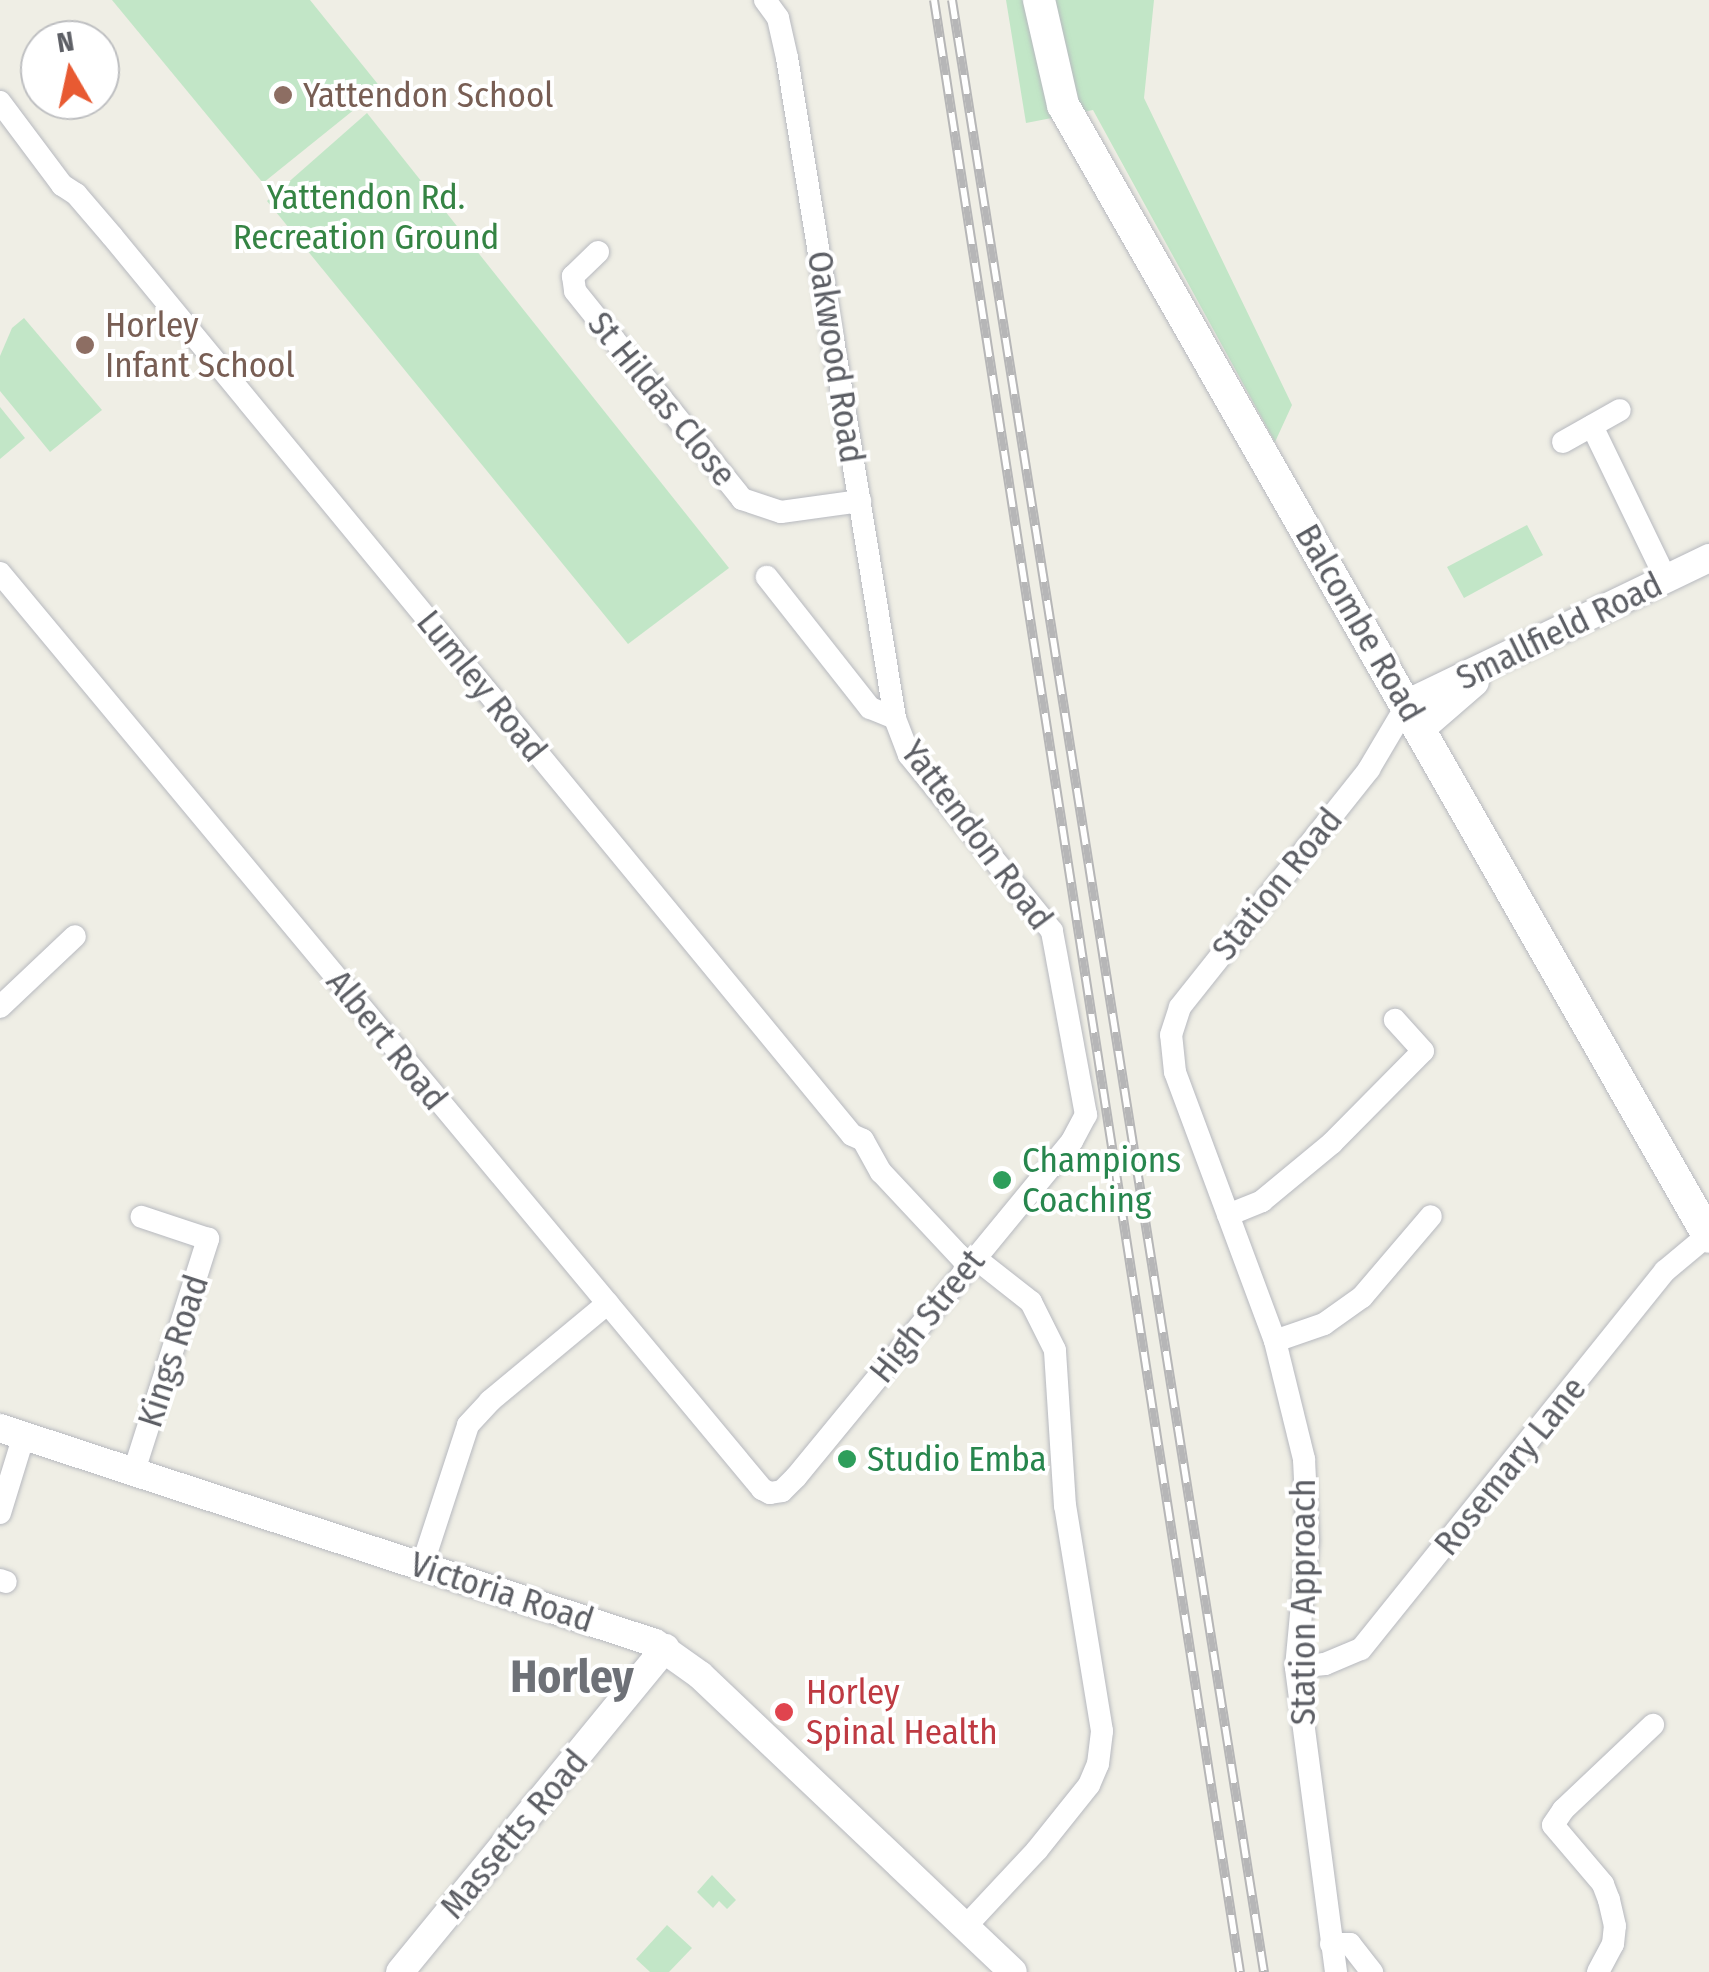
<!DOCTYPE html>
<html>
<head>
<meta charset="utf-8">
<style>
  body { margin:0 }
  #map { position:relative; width:1709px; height:1972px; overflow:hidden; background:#efeee5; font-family:"Fira Sans Condensed",sans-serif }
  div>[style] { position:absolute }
  .green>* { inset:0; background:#c2e6c7 }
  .roads { filter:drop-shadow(0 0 2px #b7b9bf) drop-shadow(0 0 2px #b7b9bf) }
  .minor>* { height:22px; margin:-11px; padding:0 11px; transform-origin:11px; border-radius:11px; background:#fff }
  .tertiary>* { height:28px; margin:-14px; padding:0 14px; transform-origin:14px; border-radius:14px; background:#fff }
  .secondary>* { height:32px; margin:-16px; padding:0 16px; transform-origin:16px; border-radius:16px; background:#fff }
  .rail>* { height:10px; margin-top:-5px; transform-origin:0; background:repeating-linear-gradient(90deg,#fff 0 19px,#b6b6b7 0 38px); box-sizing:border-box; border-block:2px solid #b6b6b7 }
  .dots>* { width:28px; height:28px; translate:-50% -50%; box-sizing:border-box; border:5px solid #fff; border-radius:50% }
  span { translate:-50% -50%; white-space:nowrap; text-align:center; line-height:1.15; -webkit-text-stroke:8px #fff; paint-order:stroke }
  .education-label { font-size:35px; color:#785e54 }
  .left { translate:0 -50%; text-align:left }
  .park-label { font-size:35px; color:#358444 }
  .street-label { font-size:35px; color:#5d5f65 }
  .leisure-label { font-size:35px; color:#27864d }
  .health-label { font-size:35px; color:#be3a42 }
  .district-label { font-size:45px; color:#6e7177; font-weight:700 }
  .north { position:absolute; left:20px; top:20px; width:100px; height:100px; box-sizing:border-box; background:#fff; border:2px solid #bebfc1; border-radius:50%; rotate:351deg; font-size:28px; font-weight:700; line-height:40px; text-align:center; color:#5d5f65 }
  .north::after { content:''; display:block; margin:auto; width:35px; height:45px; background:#e85a32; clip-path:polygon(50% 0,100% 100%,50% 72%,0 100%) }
</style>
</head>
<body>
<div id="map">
  <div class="green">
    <div style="clip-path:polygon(112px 0,310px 0,381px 88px,263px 183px)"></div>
    <div style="clip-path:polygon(1006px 0,1154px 0,1144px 98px,1292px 405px,1275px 442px,1093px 110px,1026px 123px)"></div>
    <div style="clip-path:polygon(367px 113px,729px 568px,628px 644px,267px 201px)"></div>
    <div style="clip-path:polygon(24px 318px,102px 410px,50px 452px,0 391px,0 356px,12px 328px)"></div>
    <div style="clip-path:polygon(0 407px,25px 438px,0 459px)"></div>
    <div style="clip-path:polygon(1527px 525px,1543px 555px,1464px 598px,1447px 567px)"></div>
    <div style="clip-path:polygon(712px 1875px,736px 1900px,727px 1909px,719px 1901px,713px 1908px,697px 1892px)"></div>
    <div style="clip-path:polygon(667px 1925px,692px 1948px,669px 1972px,650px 1972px,636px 1959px)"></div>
  </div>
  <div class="roads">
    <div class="minor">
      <div style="left:765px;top:0;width:22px;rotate:54deg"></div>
      <div style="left:778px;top:18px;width:41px;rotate:77.3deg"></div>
      <div style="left:787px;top:58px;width:669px;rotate:80.71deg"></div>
      <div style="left:0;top:102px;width:104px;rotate:53.2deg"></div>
      <div style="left:62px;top:185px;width:17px;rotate:33deg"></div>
      <div style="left:76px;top:194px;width:55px;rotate:49.4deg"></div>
      <div style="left:112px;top:236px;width:1164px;rotate:50.54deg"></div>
      <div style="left:852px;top:1135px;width:12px;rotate:24deg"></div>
      <div style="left:863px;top:1140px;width:37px;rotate:61deg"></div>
      <div style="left:881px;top:1172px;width:127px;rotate:46.9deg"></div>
      <div style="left:598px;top:252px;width:35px;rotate:136deg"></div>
      <div style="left:573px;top:276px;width:15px;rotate:82deg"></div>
      <div style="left:575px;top:291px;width:267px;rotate:51.2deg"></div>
      <div style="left:742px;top:499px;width:41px;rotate:18.4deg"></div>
      <div style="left:781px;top:512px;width:80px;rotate:-7.9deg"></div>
      <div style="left:1592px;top:426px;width:170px;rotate:64.2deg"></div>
      <div style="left:1563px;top:442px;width:65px;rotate:-29.3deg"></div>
      <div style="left:0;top:573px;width:1192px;rotate:50.24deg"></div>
      <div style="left:762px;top:1489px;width:9px;rotate:27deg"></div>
      <div style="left:770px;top:1493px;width:12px;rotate:-9deg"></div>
      <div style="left:782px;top:1491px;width:20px;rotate:-45deg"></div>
      <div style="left:796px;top:1477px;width:435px;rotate:-50.6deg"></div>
      <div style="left:1072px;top:1141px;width:30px;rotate:-62deg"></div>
      <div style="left:1086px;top:1115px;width:187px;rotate:-100.5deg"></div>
      <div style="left:1052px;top:931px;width:227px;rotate:-129.1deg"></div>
      <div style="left:909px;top:755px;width:40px;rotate:-111deg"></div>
      <div style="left:895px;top:718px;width:27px;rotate:-158deg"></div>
      <div style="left:870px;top:708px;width:167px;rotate:-128.2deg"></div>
      <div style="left:0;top:1007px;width:103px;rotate:-43.4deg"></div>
      <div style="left:1228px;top:1215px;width:37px;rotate:-22deg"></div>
      <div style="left:1262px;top:1201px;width:91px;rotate:-39.6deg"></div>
      <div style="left:1332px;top:1143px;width:129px;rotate:-45.3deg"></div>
      <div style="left:1423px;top:1051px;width:42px;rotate:-132.1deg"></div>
      <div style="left:1275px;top:1341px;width:52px;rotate:-19.1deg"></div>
      <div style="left:1324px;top:1324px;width:47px;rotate:-35.4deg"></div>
      <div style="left:1362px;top:1297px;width:106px;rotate:-49.6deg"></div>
      <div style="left:134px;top:1471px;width:244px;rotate:-72.3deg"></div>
      <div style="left:208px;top:1239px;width:70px;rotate:-161.6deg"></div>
      <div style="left:0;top:1513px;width:82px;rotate:-72.9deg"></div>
      <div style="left:422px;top:1566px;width:148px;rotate:-71.9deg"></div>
      <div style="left:468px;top:1425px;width:33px;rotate:-47deg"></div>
      <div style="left:490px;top:1401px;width:153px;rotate:-39.7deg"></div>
      <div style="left:0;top:1580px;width:6px;rotate:18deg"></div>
      <div style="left:1296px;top:1667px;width:29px;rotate:-6deg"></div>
      <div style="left:1325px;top:1664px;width:39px;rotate:-23deg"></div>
      <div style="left:1361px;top:1649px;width:485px;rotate:-51.2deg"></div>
      <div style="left:1665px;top:1271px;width:56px;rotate:-39.9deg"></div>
      <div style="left:966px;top:1926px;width:104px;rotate:-46.9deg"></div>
      <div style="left:1037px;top:1850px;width:83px;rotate:-51.3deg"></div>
      <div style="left:1089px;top:1785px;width:23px;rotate:-67deg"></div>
      <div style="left:1098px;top:1764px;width:33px;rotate:-83deg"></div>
      <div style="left:1102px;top:1731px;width:228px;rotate:-99.3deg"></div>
      <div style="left:1065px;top:1506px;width:156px;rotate:-93.7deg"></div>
      <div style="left:1055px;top:1350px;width:54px;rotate:-116.6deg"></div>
      <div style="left:1031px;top:1302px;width:71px;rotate:-141.8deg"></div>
      <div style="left:1331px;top:1944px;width:19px"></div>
      <div style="left:1350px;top:1944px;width:36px;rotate:52deg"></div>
      <div style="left:1336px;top:1972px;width:308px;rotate:-97.5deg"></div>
      <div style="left:1296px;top:1667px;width:127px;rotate:-84.6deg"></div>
      <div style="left:1308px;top:1541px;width:82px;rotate:-92.8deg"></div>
      <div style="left:1304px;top:1459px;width:122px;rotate:-103.8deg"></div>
      <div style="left:1275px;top:1341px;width:287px;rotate:-110.4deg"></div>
      <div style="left:1175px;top:1072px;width:37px;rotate:-96deg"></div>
      <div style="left:1171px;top:1035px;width:29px;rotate:-72deg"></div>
      <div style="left:1180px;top:1007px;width:304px;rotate:-51.5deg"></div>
      <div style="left:1369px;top:769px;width:77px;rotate:-59.4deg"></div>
      <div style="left:1598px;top:1972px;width:32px;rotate:-62deg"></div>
      <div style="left:1613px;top:1944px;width:18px;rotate:-84deg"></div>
      <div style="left:1615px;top:1926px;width:27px;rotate:-103deg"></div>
      <div style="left:1609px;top:1900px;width:17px;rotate:-111deg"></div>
      <div style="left:1603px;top:1884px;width:77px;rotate:-130.3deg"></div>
      <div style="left:1553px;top:1825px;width:18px;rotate:-56deg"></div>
      <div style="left:1563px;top:1810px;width:124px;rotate:-43.4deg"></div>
    </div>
    <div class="tertiary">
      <div style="left:1408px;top:703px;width:334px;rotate:-25.7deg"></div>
      <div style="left:1422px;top:728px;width:70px;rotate:-41deg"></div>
      <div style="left:0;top:1428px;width:689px;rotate:18.17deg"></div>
      <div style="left:655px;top:1643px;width:55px;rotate:35.4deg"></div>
      <div style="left:700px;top:1675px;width:431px;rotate:43.5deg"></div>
      <div style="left:400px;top:1972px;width:419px;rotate:-50.7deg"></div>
    </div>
    <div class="secondary">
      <div style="left:1039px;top:0;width:108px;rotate:77.1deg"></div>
      <div style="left:1063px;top:105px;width:1303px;rotate:60.29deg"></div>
    </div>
  </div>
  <div class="rail">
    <div style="left:934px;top:0;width:1996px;rotate:81.18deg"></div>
    <div style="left:952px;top:0;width:1997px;rotate:81.01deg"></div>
  </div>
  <div class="dots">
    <div style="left:283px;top:95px;background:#8d6e63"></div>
    <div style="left:85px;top:345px;background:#8d6e63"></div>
    <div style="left:1002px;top:1180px;background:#2e9e5b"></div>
    <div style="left:847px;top:1459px;background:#2e9e5b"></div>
    <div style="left:784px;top:1712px;background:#e0444e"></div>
  </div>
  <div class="education-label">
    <span class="left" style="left:303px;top:95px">Yattendon School</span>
    <span class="left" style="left:105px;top:345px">Horley<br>Infant School</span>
  </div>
  <div class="park-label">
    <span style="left:366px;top:217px">Yattendon Rd.<br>Recreation Ground</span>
  </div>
  <div class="street-label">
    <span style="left:836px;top:357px;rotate:81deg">Oakwood Road</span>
    <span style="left:662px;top:399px;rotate:51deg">St Hildas Close</span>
    <span style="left:1360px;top:623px;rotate:60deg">Balcombe Road</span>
    <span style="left:1559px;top:631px;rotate:-26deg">Smallfield Road</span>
    <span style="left:482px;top:686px;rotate:51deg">Lumley Road</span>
    <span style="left:977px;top:835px;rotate:53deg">Yattendon Road</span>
    <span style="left:1277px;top:884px;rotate:-51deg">Station Road</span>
    <span style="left:387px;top:1040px;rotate:51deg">Albert Road</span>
    <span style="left:927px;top:1316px;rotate:-51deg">High Street</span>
    <span style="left:173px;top:1351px;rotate:-72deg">Kings Road</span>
    <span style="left:1510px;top:1466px;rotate:-51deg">Rosemary Lane</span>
    <span style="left:502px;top:1592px;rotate:18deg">Victoria Road</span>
    <span style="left:1303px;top:1602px;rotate:-90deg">Station Approach</span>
    <span style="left:514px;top:1834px;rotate:-50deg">Massetts Road</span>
  </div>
  <div class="leisure-label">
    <span class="left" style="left:1022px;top:1180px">Champions<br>Coaching</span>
    <span class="left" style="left:867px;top:1459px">Studio Emba</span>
  </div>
  <div class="health-label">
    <span class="left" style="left:806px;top:1712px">Horley<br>Spinal Health</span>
  </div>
  <div class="district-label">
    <span style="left:572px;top:1678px">Horley</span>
  </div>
  <div class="north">N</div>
</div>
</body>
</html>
